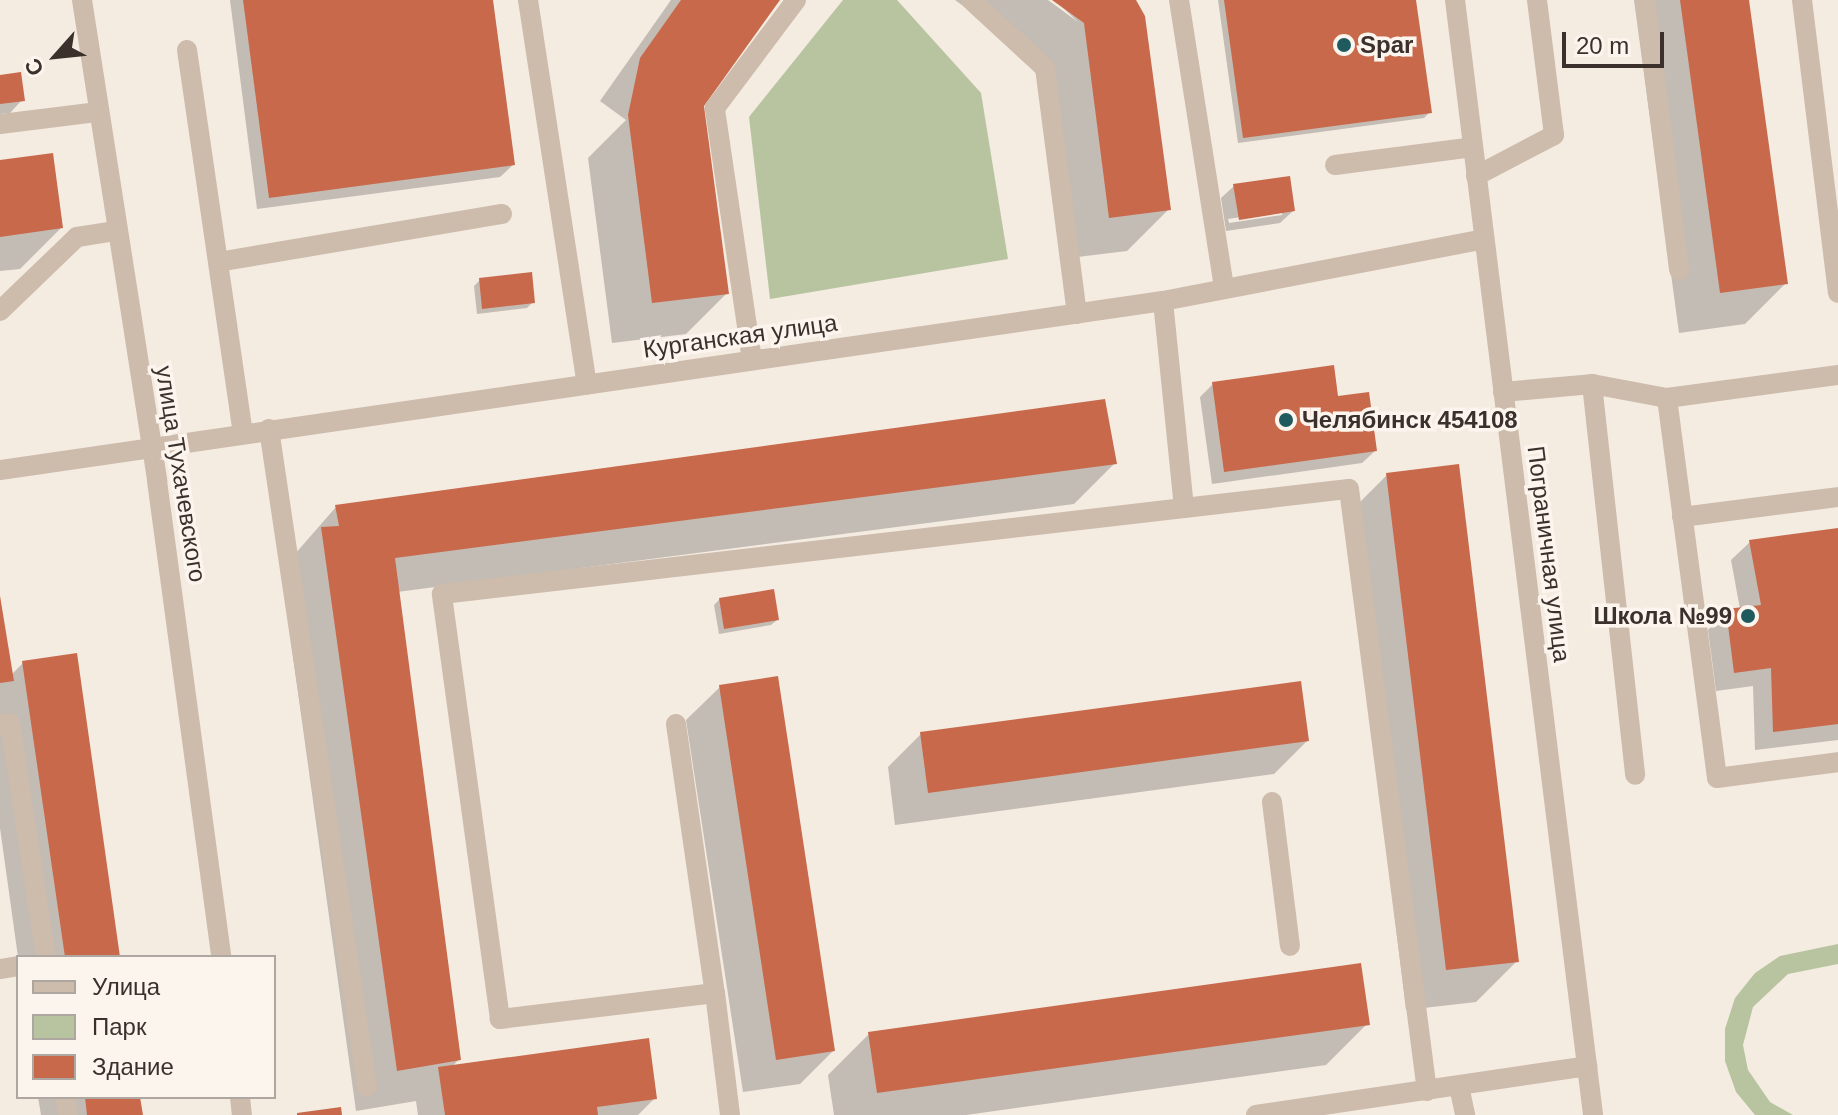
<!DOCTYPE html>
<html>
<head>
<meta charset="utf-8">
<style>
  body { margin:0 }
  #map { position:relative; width:1838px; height:1115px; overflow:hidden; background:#f4ebe1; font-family:Arial,sans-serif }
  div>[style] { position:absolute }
  .green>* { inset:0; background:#b8c4a0 }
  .shadow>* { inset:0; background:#0003 }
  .building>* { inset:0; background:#c8694b }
  .minor>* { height:20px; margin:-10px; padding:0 10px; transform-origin:10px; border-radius:10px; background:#cdbbac }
  .dots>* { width:22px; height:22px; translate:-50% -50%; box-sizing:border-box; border:4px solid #fbf5ee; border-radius:50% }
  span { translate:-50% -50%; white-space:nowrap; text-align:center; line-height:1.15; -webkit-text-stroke:7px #fbf5ee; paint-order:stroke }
  .poi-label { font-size:24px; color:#3b302b; font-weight:700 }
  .left { translate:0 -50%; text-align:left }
  .right { translate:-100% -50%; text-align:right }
  .street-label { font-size:24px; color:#3b302b }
  .legend { position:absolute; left:16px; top:955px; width:260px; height:144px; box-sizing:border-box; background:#fbf5ee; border:2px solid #aea6a0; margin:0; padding:10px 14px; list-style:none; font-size:24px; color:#3b302b }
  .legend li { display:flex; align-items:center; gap:16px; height:40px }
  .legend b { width:40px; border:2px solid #aea6a0 }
  .north { position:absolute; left:16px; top:16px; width:80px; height:80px; -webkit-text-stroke:6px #fbf5ee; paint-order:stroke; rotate:243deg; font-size:22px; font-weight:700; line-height:32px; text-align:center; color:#3b302b }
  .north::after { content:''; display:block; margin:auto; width:28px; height:36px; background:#3b302b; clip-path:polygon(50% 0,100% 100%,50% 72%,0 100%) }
  .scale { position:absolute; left:1562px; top:32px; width:102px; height:36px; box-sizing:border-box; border:4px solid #3b302b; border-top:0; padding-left:10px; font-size:24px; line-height:28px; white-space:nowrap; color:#3b302b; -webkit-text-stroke:6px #fbf5ee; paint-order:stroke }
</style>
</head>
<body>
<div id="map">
  <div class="green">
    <div style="clip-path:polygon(843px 0,897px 0,981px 93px,1008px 259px,770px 299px,749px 117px)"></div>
    <div style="clip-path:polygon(1838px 944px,1838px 964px,1788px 974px,1753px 1007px,1743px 1045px,1748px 1070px,1770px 1102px,1793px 1115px,1755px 1115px,1736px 1092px,1725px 1061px,1725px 1029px,1735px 998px,1755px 973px,1780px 956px)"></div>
  </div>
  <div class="shadow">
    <div style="clip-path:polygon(230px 0,491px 0,513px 165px,500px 177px,257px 209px)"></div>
    <div style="clip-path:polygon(671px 0,777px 0,702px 104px,727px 293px,686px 334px,612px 343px,588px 158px,626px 120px,600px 101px)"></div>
    <div style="clip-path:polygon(955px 0,1048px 0,1078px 22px,1055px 0,1134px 0,1168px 210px,1127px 251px,1069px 258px,1043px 64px)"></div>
    <div style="clip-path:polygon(1218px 0,1414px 0,1430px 112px,1424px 118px,1238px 143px)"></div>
    <div style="clip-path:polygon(1634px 0,1747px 0,1786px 283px,1745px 324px,1679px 333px)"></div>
    <div style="clip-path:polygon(0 77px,22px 100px,10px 113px,0 114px)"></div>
    <div style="clip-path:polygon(0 162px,61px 228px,20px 269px,0 271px)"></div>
    <div style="clip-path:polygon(evenodd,1234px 186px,1293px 211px,1280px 223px,1226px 231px,1221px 198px,1234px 186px,1282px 211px,1282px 215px,1229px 223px,1228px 219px,1282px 211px)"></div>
    <div style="clip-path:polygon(480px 280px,533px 302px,527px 308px,477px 314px,474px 286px)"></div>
    <div style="clip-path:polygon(1213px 384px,1336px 398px,1375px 451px,1362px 463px,1212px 484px,1200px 397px)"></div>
    <div style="clip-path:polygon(1115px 463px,1074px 504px,397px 592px,459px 1059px,451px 1068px,655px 1098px,638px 1115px,418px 1115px,416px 1101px,356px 1111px,281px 570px,336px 507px)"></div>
    <div style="clip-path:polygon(1387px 475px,1517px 961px,1476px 1002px,1406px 1010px,1346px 516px)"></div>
    <div style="clip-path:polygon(1838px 530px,1838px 740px,1755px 750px,1753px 686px,1716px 691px,1708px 630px,1727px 611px,1740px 609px,1731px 560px,1750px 542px)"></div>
    <div style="clip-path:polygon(0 597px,11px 675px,23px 663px,118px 957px,18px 957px,0 828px)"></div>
    <div style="clip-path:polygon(720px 599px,777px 620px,771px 625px,719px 634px,714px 605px)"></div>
    <div style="clip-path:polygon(720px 687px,833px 1051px,800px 1084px,743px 1092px,686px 720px)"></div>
    <div style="clip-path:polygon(921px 734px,1307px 741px,1274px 774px,895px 825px,888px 767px)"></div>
    <div style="clip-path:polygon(1367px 1024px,1326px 1065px,966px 1115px,834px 1115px,828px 1075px,869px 1034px)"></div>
    <div style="clip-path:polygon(38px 1097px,138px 1097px,141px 1115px,41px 1115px)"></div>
  </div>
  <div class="building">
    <div style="clip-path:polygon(243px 0,493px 0,515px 165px,269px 198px)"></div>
    <div style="clip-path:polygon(681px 0,780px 0,704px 106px,729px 294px,652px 303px,628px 115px,640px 58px)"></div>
    <div style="clip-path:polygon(1052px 0,1136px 0,1145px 16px,1171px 210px,1109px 218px,1084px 23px)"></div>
    <div style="clip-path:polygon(1224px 0,1416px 0,1432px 113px,1243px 138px)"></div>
    <div style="clip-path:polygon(1680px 0,1749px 0,1788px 284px,1720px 293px)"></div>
    <div style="clip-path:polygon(21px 72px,25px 101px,0 104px,0 75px)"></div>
    <div style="clip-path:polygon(53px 153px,63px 228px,0 237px,0 160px)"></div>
    <div style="clip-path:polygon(1290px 176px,1295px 211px,1239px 220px,1233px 184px)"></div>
    <div style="clip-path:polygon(532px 272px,535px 303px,482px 309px,479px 278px)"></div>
    <div style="clip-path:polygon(1334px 365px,1338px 396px,1369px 392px,1377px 451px,1224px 472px,1212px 382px)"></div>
    <div style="clip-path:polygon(1105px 399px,1117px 464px,395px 558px,461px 1060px,397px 1071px,321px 527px,339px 526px,335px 505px)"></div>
    <div style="clip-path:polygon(1459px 464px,1519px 962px,1446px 970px,1386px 473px)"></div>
    <div style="clip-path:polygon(1838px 528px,1838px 724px,1773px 732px,1771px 668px,1734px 673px,1726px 609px,1761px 605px,1749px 540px)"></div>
    <div style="clip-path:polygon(774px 589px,779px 620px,724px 629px,719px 598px)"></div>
    <div style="clip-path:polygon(0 596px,14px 681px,0 683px)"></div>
    <div style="clip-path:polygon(77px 653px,120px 957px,65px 957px,22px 661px)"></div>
    <div style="clip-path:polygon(778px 676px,835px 1051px,776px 1060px,719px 685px)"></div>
    <div style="clip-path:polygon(1301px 681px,1309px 741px,928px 793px,920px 732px)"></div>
    <div style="clip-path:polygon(1361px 963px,1370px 1025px,877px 1093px,868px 1032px)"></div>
    <div style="clip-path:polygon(649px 1038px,657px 1099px,597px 1107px,598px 1115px,445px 1115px,438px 1067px)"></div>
    <div style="clip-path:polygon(85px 1097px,140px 1097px,143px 1115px,87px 1115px)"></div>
    <div style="clip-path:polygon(341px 1107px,342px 1115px,297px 1115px,297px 1113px)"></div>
  </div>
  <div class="minor">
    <div style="left:82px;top:0;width:487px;rotate:81.1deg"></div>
    <div style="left:157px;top:481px;width:480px;rotate:82.3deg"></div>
    <div style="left:528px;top:0;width:389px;rotate:81.3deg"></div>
    <div style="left:971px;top:0;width:100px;rotate:42.6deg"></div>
    <div style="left:1045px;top:68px;width:248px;rotate:82.6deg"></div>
    <div style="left:1179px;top:0;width:292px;rotate:81.1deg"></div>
    <div style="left:1455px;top:0;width:1124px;rotate:82.94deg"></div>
    <div style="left:1645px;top:0;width:272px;rotate:82.8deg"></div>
    <div style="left:1802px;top:0;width:295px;rotate:83deg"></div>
    <div style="left:187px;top:50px;width:388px;rotate:81.7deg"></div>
    <div style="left:0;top:124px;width:99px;rotate:-7deg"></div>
    <div style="left:1335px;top:165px;width:139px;rotate:-7.4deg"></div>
    <div style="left:1476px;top:176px;width:88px;rotate:-27.7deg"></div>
    <div style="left:1554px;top:135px;width:136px;rotate:-97.2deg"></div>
    <div style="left:218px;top:262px;width:288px;rotate:-9.6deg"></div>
    <div style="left:1163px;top:301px;width:208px;rotate:84.2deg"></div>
    <div style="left:1184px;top:508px;width:166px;rotate:-6.6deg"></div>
    <div style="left:1349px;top:489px;width:607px;rotate:82.62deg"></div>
    <div style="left:0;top:311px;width:107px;rotate:-43.9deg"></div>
    <div style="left:77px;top:237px;width:38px;rotate:-9deg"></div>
    <div style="left:752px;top:360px;width:255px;rotate:-98.4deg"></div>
    <div style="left:715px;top:108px;width:135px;rotate:-53.1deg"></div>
    <div style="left:1592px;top:384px;width:393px;rotate:83.7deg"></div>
    <div style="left:1503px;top:392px;width:89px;rotate:-5.1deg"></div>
    <div style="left:1592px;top:384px;width:76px;rotate:10.6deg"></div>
    <div style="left:1667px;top:398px;width:173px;rotate:-7.7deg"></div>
    <div style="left:1667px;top:398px;width:383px;rotate:82.5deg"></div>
    <div style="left:1717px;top:778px;width:122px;rotate:-7.5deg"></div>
    <div style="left:269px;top:429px;width:665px;rotate:81.53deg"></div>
    <div style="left:0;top:470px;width:1175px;rotate:-8.27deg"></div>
    <div style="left:1163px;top:301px;width:327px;rotate:-10.9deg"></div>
    <div style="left:1682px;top:517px;width:157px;rotate:-7.3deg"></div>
    <div style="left:676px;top:724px;width:272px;rotate:81.8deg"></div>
    <div style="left:0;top:725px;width:10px;rotate:-11deg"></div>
    <div style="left:10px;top:723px;width:237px;rotate:81.3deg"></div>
    <div style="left:1272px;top:802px;width:145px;rotate:82.9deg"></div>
    <div style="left:0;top:969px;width:18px;rotate:-9deg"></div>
    <div style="left:1459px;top:1086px;width:30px;rotate:78deg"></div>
    <div style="left:65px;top:1097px;width:18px;rotate:81deg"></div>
    <div style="left:240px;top:1097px;width:18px;rotate:84deg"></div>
    <div style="left:730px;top:1115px;width:123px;rotate:-97deg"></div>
    <div style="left:715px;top:993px;width:217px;rotate:173.1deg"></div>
    <div style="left:500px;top:1019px;width:429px;rotate:-97.8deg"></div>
    <div style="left:442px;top:594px;width:747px;rotate:-6.61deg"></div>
    <div style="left:1256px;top:1115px;width:335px;rotate:-8.4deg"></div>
  </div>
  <div class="dots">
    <div style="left:1344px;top:45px;background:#1f5a5e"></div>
    <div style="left:1286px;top:420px;background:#1f5a5e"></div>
    <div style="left:1748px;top:616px;background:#1f5a5e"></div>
  </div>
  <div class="poi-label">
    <span class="left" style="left:1360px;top:45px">Spar</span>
    <span class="left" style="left:1302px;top:420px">Челябинск 454108</span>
    <span class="right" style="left:1732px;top:616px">Школа №99</span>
  </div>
  <div class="street-label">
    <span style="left:740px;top:336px;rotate:-8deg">Курганская улица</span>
    <span style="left:181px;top:474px;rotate:81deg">улица Тухачевского</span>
    <span style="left:1549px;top:554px;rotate:83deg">Пограничная улица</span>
  </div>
  <ul class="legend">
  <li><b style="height:10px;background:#cdbbac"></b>Улица</li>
  <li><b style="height:22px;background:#b8c4a0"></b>Парк</li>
  <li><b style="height:22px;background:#c8694b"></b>Здание</li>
  </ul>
  <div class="north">С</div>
  <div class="scale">20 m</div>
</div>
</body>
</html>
